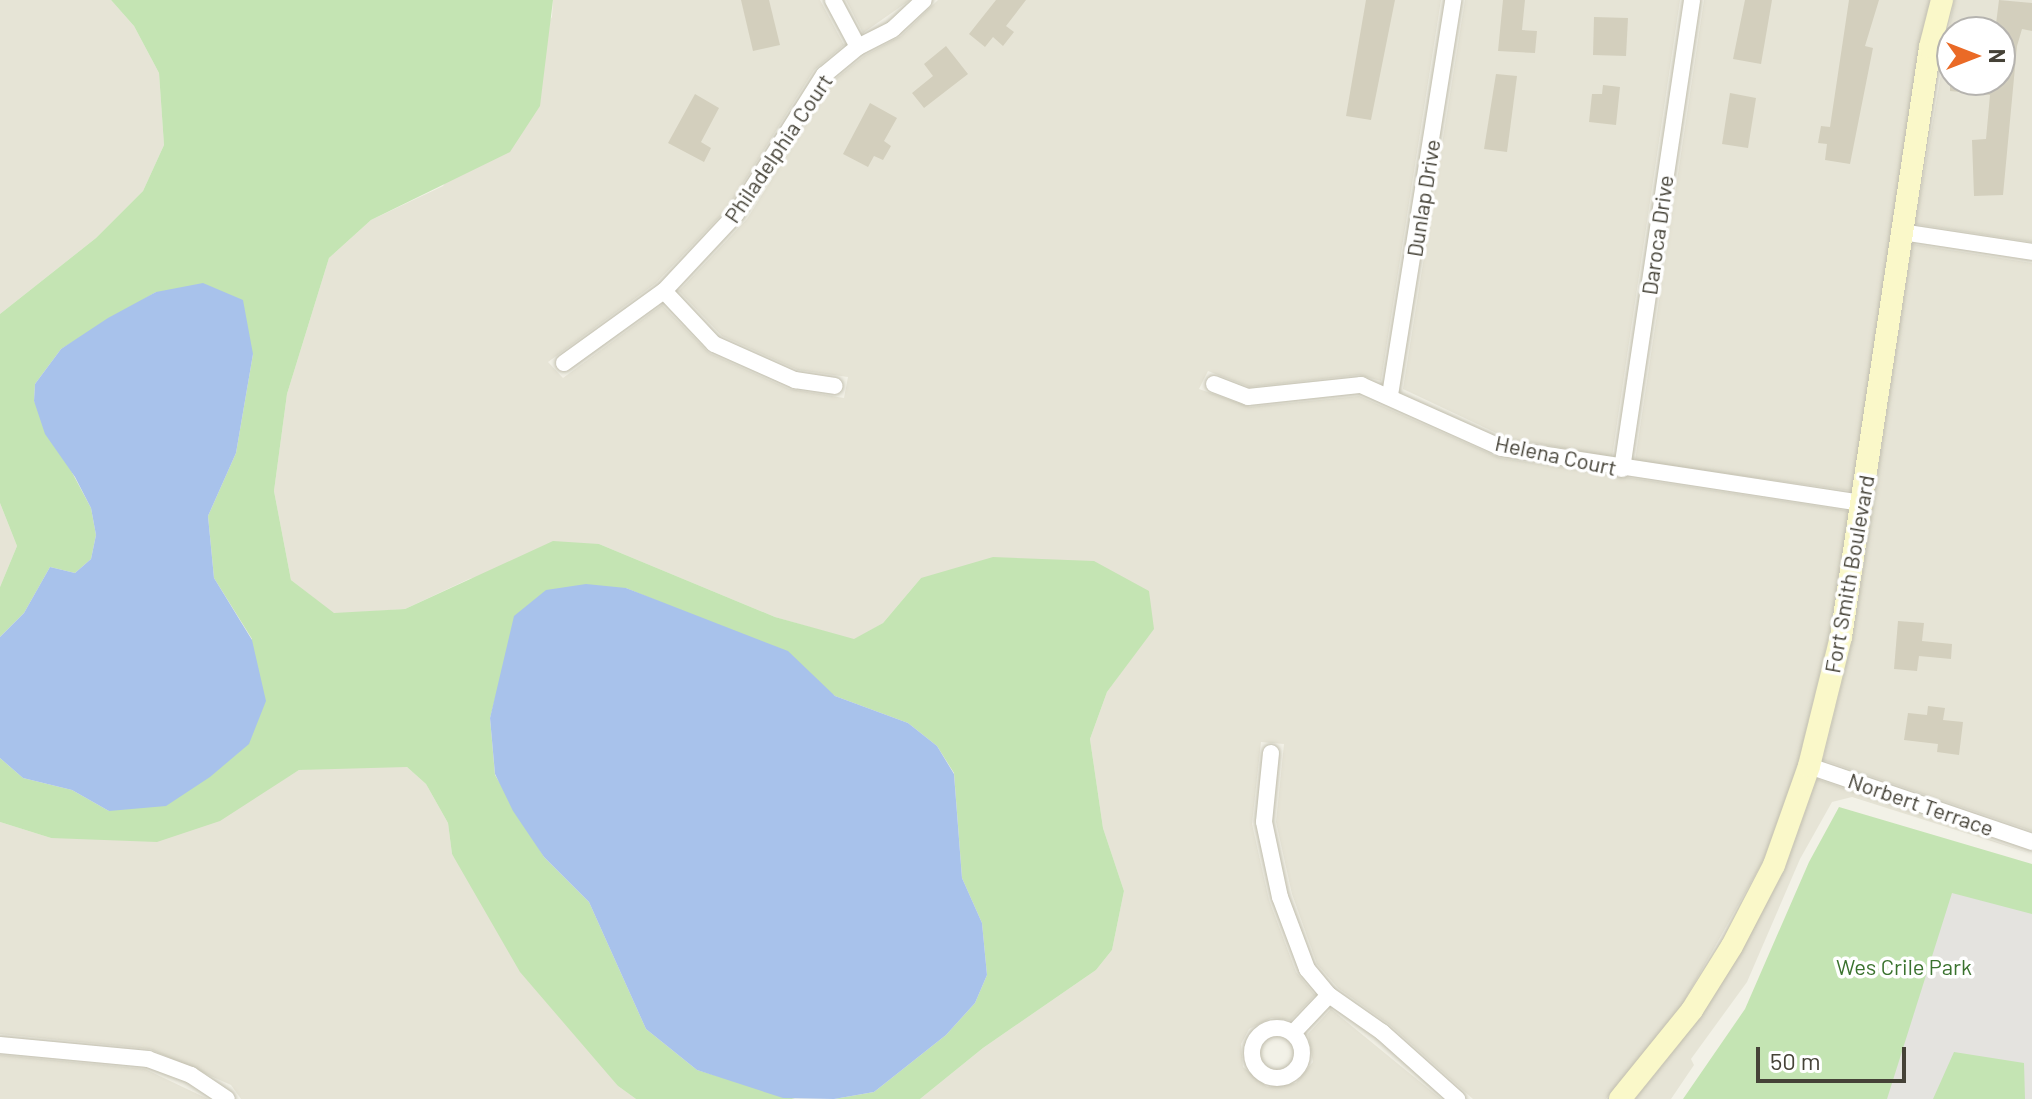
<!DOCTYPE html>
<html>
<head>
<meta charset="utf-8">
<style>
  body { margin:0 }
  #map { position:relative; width:2032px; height:1099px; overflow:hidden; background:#f2f1e7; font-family:Barlow,sans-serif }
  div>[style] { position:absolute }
  .residential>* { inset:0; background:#e6e4d6 }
  .green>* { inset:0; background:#c4e4b3 }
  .parking>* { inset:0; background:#e4e3df }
  .water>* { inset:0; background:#a8c2eb }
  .building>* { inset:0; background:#d3cfbd }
  .roads { filter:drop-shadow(0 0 2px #c0bdad) drop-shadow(0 0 2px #c0bdad) }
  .street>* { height:16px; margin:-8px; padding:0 8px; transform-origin:8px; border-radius:8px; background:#fff }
  .street>.ring { margin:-8px; padding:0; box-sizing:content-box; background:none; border:16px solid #fff; border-radius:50% }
  .secondary>* { height:22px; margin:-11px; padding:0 11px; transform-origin:11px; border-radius:11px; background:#faf8c9 }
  span { translate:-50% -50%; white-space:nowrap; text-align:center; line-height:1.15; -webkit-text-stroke:7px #fff; paint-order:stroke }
  .street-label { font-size:22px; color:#454237 }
  .park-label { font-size:22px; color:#3a722e }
  .north { position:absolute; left:1936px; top:16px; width:80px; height:80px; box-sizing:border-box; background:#fff; border:2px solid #b5b3af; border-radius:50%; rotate:90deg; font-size:22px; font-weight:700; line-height:32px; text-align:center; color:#454237 }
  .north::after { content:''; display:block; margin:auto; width:28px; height:36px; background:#ea6a26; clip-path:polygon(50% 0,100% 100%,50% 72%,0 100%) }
  .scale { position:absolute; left:1756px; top:1047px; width:150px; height:36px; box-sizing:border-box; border:4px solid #454237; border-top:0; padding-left:10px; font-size:24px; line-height:28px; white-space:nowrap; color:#454237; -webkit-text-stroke:6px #fff; paint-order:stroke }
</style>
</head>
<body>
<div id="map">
  <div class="residential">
    <div style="clip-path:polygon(0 0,111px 0,134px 26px,159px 73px,164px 145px,143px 191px,96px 238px,0 314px)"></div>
    <div style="clip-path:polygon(553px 0,820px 0,844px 45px,814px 70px,727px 209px,656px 283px,548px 362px,563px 378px,662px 305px,709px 353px,789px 389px,844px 398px,848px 377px,798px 370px,722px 336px,679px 291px,747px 219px,833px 81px,864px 56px,901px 36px,938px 0,1441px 0,1381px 381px,1359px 375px,1250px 387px,1208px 371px,1199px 389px,1250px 407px,1359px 396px,1500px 458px,1849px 511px,1829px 635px,1798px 763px,1763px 861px,1682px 1005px,1606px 1099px,1473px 1099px,1390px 1025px,1338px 988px,1317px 964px,1292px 894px,1276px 822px,1284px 744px,1261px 742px,1252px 824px,1269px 900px,1296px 972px,1315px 995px,1291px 1020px,1271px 1018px,1249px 1029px,1241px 1044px,1243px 1067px,1267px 1087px,1296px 1083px,1313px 1062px,1308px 1034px,1331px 1009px,1441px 1099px,920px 1099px,983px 1048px,1096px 970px,1112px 950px,1124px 891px,1103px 828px,1090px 739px,1107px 692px,1153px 629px,921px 578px,883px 623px,854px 640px,775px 617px,599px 544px,469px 579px,405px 609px,334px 614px,291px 580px,274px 491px,287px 394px,329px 258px,371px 220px,443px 186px,552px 17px)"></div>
    <div style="clip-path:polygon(846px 0,910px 0,863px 33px)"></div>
    <div style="clip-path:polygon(1465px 0,1680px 0,1612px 457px,1507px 438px,1403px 389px)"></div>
    <div style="clip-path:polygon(1704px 0,1930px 0,1919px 45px,1852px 491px,1635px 461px)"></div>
    <div style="clip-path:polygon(evenodd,1954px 0,2032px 0,2032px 242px,1915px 224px,1954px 0,1952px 32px,2000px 32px,2000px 80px,1952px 80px,1952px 32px)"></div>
    <div style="clip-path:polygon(1912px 244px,2032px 263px,2032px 831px,1823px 760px,1853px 638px)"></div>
    <div style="clip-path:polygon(0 503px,17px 546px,0 587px)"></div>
    <div style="clip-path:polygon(356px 765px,407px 767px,426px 784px,448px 823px,452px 854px,618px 1086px,636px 1099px,241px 1099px,231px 1085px,150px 1049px,0 1034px,0 822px,51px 838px,271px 787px,299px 770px)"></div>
    <div style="clip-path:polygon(1817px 779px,2032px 854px,1852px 797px,1832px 802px,1800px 859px,1747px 982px,1691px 1059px,1694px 1065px,1671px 1099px,1635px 1099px,1702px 1015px,1742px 950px,1785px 869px)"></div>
    <div style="clip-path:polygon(0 1055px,145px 1069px,208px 1099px,0 1099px)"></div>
  </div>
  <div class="green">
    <div style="clip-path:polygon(111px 0,553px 0,540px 106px,510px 152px,371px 220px,329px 258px,287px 394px,274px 491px,291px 580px,334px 613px,405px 609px,553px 541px,599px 544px,775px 617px,854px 639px,883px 623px,921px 578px,993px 557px,1094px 561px,1149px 591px,1154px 629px,1107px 692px,1090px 739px,1103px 828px,1124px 891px,1112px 950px,1096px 970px,983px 1048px,920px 1099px,834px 1099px,874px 1092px,946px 1035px,975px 1003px,987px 975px,982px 923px,962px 878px,954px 773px,937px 746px,908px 723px,835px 696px,737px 634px,626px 588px,499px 684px,490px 718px,495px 775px,544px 857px,589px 902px,646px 1029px,697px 1070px,795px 1099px,636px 1099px,618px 1086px,520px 972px,452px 854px,448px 823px,426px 784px,407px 767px,299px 770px,220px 821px,157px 842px,51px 838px,0 822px,0 758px,23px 778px,72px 790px,109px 811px,252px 639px,214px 578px,208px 516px,236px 453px,253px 354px,156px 292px,61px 349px,35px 384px,34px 401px,91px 508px,96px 535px,91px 559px,75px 573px,50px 567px,24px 613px,0 637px,0 587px,17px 546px,0 503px,0 314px,96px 238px,143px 191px,164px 145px,159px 73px,134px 26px)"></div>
    <div style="clip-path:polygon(1839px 807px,2032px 864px,2032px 1099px,1683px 1099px,1745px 1009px,1809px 862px)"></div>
  </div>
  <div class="parking">
    <div style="clip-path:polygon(1952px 893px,2032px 914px,2032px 1099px,2025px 1099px,2024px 1063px,1954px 1052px,1933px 1099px,1887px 1099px)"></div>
  </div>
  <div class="water">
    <div style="clip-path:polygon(203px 283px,243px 300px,253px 354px,236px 453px,208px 516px,214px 578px,252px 640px,266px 701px,249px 744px,210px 777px,166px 806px,109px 811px,72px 790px,23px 778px,0 758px,0 637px,24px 613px,50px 567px,75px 573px,91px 559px,96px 535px,91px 508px,75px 477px,45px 434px,34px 401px,35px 384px,61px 349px,108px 318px,156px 292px)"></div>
    <div style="clip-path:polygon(586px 584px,626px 588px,788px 651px,835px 696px,908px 723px,937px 746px,954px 774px,962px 878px,982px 923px,987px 975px,975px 1003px,946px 1035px,874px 1092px,834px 1099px,783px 1098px,697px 1070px,646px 1029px,589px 902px,544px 857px,513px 811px,495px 774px,490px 718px,514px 616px,546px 590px)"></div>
  </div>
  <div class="building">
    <div style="clip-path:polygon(741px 0,769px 0,780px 45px,753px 51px)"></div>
    <div style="clip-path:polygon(996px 0,1026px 0,1006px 26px,1014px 32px,1003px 46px,993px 37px,985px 47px,969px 34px)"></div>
    <div style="clip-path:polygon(1366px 0,1395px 0,1371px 120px,1346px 116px)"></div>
    <div style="clip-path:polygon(1503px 0,1525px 0,1522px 30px,1537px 31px,1535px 53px,1498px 51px)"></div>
    <div style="clip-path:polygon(1745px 0,1772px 0,1761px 64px,1733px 59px)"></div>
    <div style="clip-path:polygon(1849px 0,1879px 0,1865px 46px,1873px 48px,1850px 164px,1825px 160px,1827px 144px,1818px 143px,1821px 126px,1830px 127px)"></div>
    <div style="clip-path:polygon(1999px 0,2032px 3px,2032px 31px,2022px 29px,2017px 46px,2003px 195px,1974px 196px,1972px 140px,1986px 139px,1990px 95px,1950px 91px,1950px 80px,2000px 80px,2000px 32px,1995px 32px)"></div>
    <div style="clip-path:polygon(1594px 17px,1628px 18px,1626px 56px,1593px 55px)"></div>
    <div style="clip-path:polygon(946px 46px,968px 74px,924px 108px,912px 93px,933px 76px,924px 64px)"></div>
    <div style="clip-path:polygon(1496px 74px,1517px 76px,1507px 152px,1484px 149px)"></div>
    <div style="clip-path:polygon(1603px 85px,1620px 87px,1616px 125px,1589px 122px,1592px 94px,1602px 94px)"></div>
    <div style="clip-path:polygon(1730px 93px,1756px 98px,1748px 148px,1722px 144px)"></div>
    <div style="clip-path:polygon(695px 94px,719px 108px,701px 142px,711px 148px,704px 162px,668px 143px)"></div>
    <div style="clip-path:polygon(870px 103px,897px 118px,884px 141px,891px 146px,883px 160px,874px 156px,868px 167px,843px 154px)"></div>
    <div style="clip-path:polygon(1898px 621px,1924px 623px,1922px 641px,1952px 644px,1951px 659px,1919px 656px,1917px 671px,1894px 669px)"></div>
    <div style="clip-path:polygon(1928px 706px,1945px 708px,1943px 720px,1963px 722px,1959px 755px,1937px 752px,1938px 744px,1904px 740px,1908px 713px,1927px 715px)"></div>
  </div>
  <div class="roads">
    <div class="street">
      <div style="left:833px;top:0;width:53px;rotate:62deg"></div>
      <div style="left:1902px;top:232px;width:132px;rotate:8.7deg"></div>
      <div style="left:664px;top:291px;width:73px;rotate:46.7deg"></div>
      <div style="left:714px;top:344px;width:89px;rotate:24deg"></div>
      <div style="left:795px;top:380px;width:40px;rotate:8.5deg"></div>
      <div style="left:564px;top:363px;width:123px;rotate:-35.8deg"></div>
      <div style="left:664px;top:291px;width:105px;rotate:-46.9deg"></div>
      <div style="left:736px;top:214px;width:165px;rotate:-57.7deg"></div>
      <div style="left:824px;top:75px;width:44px;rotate:-39.5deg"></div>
      <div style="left:858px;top:47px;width:39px;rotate:-27deg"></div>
      <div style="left:893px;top:29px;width:42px;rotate:-43.1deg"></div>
      <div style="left:1214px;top:384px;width:36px;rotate:21deg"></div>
      <div style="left:1248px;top:397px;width:114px;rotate:-6.1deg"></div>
      <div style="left:1361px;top:385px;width:154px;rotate:24.1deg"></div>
      <div style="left:1502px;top:448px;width:364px;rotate:8.7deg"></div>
      <div style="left:1390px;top:395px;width:400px;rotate:-80.9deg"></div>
      <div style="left:1622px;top:469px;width:474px;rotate:-81.5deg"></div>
      <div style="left:1271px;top:753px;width:69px;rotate:95.8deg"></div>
      <div style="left:1264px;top:822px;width:77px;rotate:78deg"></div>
      <div style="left:1280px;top:897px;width:77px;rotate:69.4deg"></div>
      <div style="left:1307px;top:969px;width:34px;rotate:50deg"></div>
      <div style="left:1329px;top:995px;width:65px;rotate:34.9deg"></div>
      <div style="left:1382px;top:1032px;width:101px;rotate:41.8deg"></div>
      <div style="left:1809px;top:766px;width:236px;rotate:18.8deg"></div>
      <div class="ring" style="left:1252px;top:1028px;width:34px;height:34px"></div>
      <div style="left:1293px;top:1033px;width:52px;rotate:-46.5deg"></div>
      <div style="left:0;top:1045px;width:149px;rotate:5.4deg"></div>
      <div style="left:148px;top:1059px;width:46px;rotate:20.4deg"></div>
      <div style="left:191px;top:1075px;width:43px;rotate:33.7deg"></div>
    </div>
    <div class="secondary">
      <div style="left:1620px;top:1099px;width:114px;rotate:-51deg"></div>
      <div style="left:1692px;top:1010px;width:75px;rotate:-58deg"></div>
      <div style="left:1732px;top:946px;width:91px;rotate:-62.6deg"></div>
      <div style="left:1774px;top:865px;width:105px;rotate:-70.5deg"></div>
      <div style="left:1809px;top:766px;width:133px;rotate:-76.1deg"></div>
      <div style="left:1841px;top:637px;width:597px;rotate:-81.42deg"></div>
      <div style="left:1930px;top:47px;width:49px;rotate:-75.7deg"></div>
    </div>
  </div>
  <div class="street-label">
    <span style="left:778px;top:148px;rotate:-56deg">Philadelphia Court</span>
    <span style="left:1423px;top:198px;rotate:-81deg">Dunlap Drive</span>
    <span style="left:1657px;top:235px;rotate:-82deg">Daroca Drive</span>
    <span style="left:1556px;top:455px;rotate:12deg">Helena Court</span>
    <span style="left:1849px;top:574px;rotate:-80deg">Fort Smith Boulevard</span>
    <span style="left:1921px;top:804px;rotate:19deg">Norbert Terrace</span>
  </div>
  <div class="park-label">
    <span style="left:1904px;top:967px">Wes Crile Park</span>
  </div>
  <div class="north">N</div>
  <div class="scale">50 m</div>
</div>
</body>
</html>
